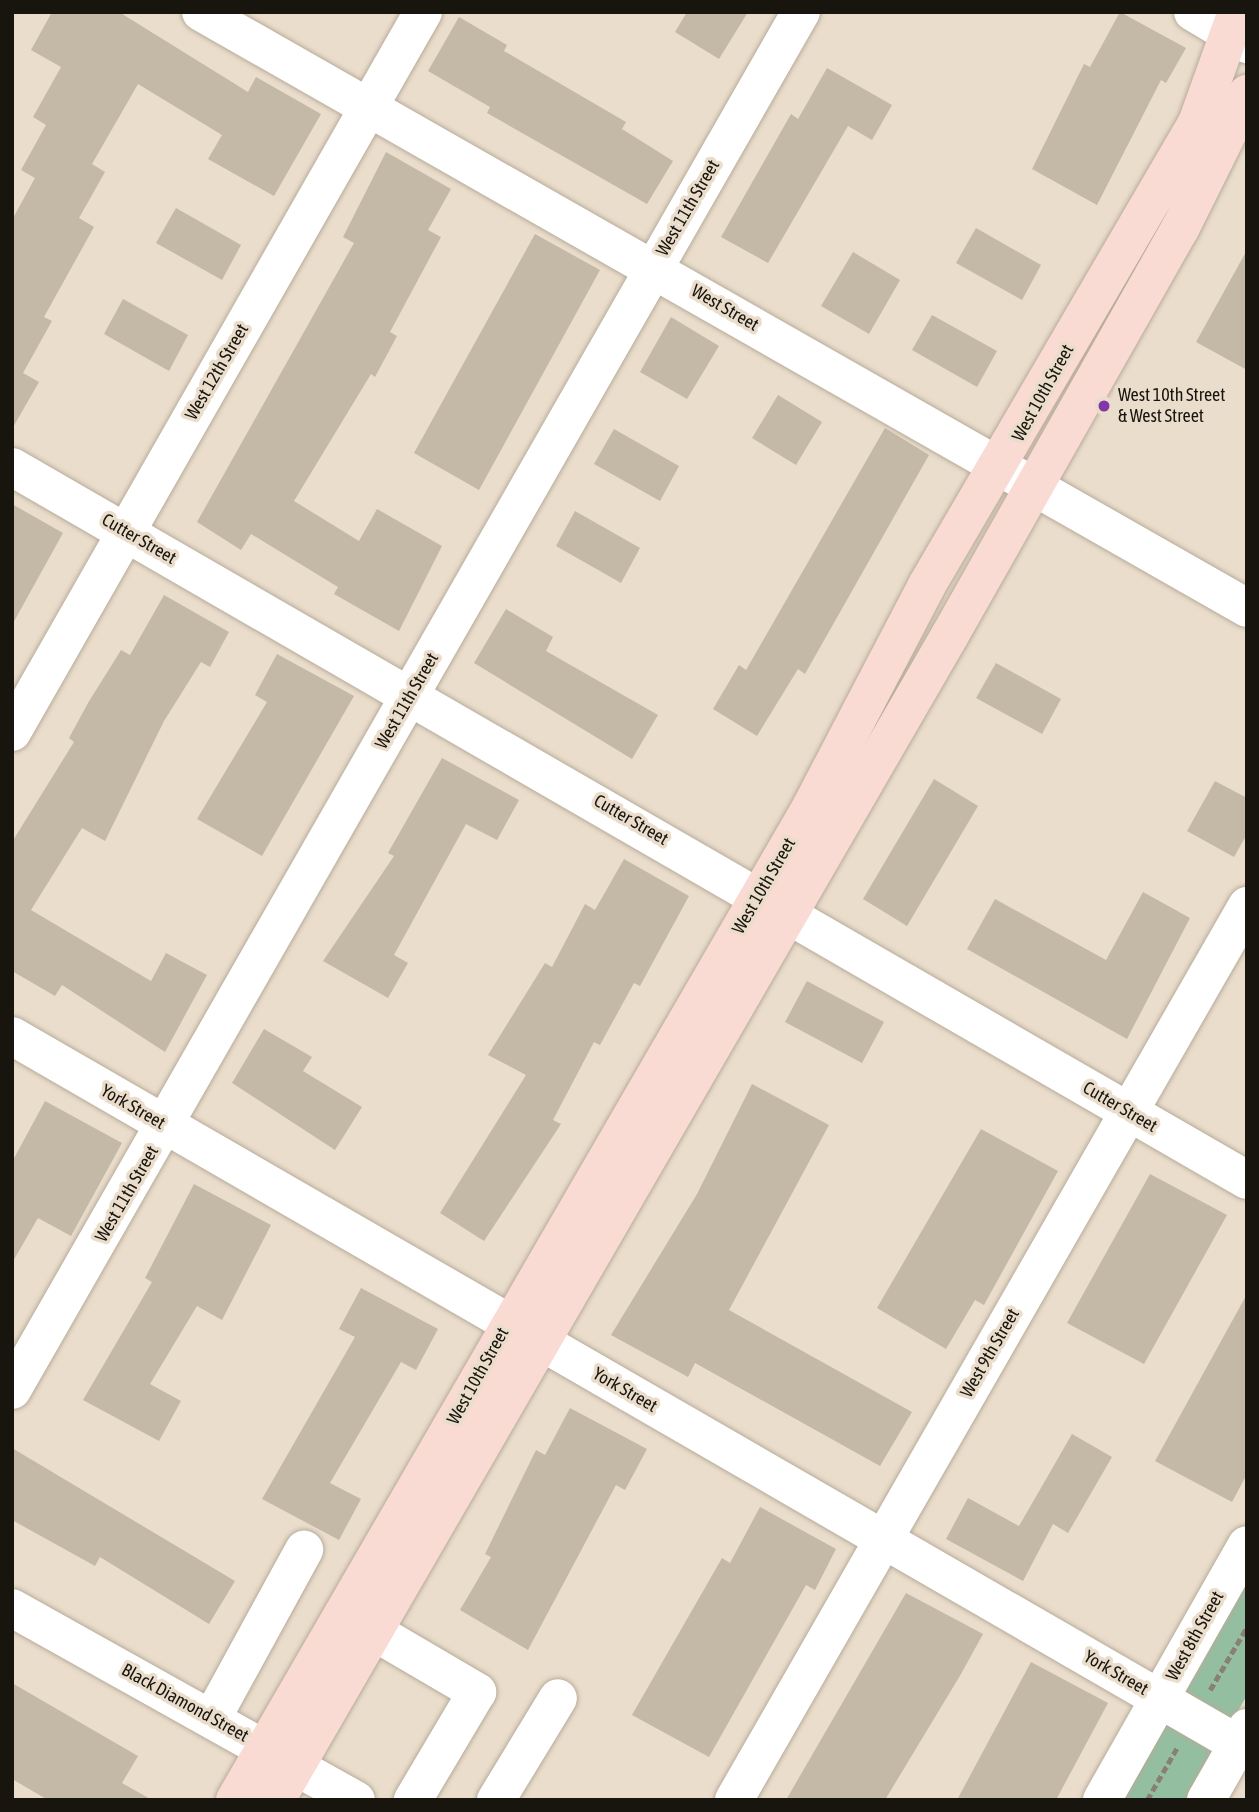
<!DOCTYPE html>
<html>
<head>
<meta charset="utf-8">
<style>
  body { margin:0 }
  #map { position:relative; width:1259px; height:1812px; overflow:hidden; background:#eaddcb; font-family:"Asap Condensed",sans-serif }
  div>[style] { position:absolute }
  .green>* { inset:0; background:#93bfa0 }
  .building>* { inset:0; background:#c4b8a7 }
  .path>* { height:4.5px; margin-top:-2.25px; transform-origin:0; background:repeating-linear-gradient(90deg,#898073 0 7px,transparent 0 10.5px) }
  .roads { filter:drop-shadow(0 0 2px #b7ab9a) drop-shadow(0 0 2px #b7ab9a) }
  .minor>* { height:38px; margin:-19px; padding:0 19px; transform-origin:19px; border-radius:19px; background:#fff }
  .major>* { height:38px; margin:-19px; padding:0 19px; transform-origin:19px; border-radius:19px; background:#f9dbd4 }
  .dots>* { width:19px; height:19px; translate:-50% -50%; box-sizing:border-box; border:4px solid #eaddcb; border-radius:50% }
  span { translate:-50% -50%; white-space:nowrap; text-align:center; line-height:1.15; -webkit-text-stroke:7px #eaddcb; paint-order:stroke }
  .street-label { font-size:18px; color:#18140e }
  .poi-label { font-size:18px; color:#18140e }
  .left { translate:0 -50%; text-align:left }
  .frame { position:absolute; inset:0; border:14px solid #18140e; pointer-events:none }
</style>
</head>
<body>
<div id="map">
  <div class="green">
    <div style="clip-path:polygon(1247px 1552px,1247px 1695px,1188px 1800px,1109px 1800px)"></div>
  </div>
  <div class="building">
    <div style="clip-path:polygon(52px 12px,119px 12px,248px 92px,256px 77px,321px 114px,274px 196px,208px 159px,222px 135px,138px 84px,92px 164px,105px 172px,79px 218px,94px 227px,44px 317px,52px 321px,23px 373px,39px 382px,12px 429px,12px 220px,35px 178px,21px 170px,46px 125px,33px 117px,61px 67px,31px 50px)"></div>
    <div style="clip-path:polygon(687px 12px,748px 12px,719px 59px,675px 32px)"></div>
    <div style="clip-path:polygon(1120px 12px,1186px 48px,1166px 83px,1161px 80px,1097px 205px,1032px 169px,1084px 64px,1090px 67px)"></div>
    <div style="clip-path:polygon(459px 17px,507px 45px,504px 51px,626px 122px,622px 129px,673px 161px,647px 204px,487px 113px,490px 107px,428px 71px)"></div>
    <div style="clip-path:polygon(827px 68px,892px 105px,872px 140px,848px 126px,768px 263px,721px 237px,791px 114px,798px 119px)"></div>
    <div style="clip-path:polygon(386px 152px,451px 189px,428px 230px,441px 237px,390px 332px,397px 336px,375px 377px,371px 374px,294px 501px,359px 541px,377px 509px,442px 546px,399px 631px,334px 594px,338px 587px,251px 534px,241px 550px,197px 522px,354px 243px,343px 237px)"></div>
    <div style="clip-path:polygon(176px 208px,241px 245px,222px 280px,156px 243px)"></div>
    <div style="clip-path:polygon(976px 228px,1041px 265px,1022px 300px,956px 263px)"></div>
    <div style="clip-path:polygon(535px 234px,600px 270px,479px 490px,414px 453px)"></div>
    <div style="clip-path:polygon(1247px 250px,1247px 370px,1196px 342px)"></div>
    <div style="clip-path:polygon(853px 252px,900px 280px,869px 334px,821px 306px)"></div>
    <div style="clip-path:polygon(123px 299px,188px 335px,169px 371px,104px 334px)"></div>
    <div style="clip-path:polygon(932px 315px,997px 351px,977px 387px,912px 350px)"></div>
    <div style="clip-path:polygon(671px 317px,719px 346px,687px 399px,640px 372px)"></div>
    <div style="clip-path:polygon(778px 395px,822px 422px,796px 465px,752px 438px)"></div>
    <div style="clip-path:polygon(885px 428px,929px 455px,805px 674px,798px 669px,757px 736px,713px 709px,739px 665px,746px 670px)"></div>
    <div style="clip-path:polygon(614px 429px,679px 466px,660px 501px,594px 464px)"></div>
    <div style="clip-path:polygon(12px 504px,63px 533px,12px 625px)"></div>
    <div style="clip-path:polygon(575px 511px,640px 548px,621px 583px,556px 546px)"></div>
    <div style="clip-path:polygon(164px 595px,229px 632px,210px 667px,201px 662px,164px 721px,105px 841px,82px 828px,31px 910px,151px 981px,166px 953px,207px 975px,165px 1052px,62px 985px,55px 996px,12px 971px,12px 842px,74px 742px,69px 738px,88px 703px,121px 650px,130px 655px)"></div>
    <div style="clip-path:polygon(506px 609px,553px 637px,546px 651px,658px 715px,632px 759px,474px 663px)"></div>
    <div style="clip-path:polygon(277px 654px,354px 696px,262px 856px,197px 819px,267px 702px,255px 695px)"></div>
    <div style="clip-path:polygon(996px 663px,1061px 699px,1042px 734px,976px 698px)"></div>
    <div style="clip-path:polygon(442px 758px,519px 800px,497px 840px,466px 824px,394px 955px,408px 963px,388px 998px,323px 961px,394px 856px,388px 853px)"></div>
    <div style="clip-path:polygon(934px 779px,978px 806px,907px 926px,863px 899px)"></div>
    <div style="clip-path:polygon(1215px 781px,1247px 798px,1247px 834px,1234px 857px,1187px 831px)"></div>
    <div style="clip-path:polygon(624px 859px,689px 896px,640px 986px,634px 983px,600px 1045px,594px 1042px,553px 1120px,561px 1124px,484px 1241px,440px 1213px,526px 1075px,488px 1055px,545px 963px,552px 967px,585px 904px,595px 910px)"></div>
    <div style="clip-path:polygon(1143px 892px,1190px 918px,1127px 1039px,967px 949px,995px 899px,1106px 960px)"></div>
    <div style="clip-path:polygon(807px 981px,884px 1022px,862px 1063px,785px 1022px)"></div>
    <div style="clip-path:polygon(264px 1029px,312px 1057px,303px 1071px,362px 1107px,335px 1150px,232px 1083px)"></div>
    <div style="clip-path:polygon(752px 1084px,829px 1125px,729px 1310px,912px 1412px,880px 1466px,695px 1363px,688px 1377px,611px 1335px,697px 1194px)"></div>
    <div style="clip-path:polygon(45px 1101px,122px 1143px,71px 1236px,38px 1218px,12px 1263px,12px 1162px)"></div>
    <div style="clip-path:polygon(981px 1129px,1058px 1171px,984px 1305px,975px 1300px,946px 1349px,877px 1308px)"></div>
    <div style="clip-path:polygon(1150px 1174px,1227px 1215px,1144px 1364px,1067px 1323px)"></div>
    <div style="clip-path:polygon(194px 1184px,271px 1225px,222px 1320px,197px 1306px,150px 1384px,181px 1401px,159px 1441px,83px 1400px,152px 1282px,145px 1278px)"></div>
    <div style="clip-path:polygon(361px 1288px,438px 1329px,416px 1370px,401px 1362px,330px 1483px,361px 1499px,339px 1540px,262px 1499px,355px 1337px,339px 1329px)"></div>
    <div style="clip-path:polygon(1247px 1294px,1247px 1474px,1232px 1502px,1155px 1461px)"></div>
    <div style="clip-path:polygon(570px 1408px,647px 1449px,625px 1490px,616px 1485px,528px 1650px,460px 1610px,491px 1557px,485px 1554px,536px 1450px,545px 1455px)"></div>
    <div style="clip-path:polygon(1072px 1434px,1112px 1457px,1068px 1533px,1053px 1524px,1023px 1581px,946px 1539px,968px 1498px,1019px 1526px)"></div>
    <div style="clip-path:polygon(12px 1448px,235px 1581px,209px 1624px,100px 1557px,95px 1566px,12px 1520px)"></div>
    <div style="clip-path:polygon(760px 1507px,836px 1549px,815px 1590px,806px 1585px,709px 1757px,632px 1715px,722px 1558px,730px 1563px)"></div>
    <div style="clip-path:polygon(906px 1593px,983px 1634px,961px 1674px,885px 1800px,786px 1800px)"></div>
    <div style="clip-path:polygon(1031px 1662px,1108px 1703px,1056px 1800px,957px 1800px)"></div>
    <div style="clip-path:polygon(12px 1683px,138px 1756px,122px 1783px,152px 1800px,48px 1800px,12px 1779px)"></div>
  </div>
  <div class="path">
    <div style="left:1210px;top:1690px;width:73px;rotate:-59.6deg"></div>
    <div style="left:1147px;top:1800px;width:62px;rotate:-60.1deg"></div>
  </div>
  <div class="roads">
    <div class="minor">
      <div style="left:201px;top:12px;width:1204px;rotate:29.67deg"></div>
      <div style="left:1193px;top:12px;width:63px;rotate:30.7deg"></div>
      <div style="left:12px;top:467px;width:1426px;rotate:30deg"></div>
      <div style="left:12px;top:732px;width:829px;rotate:-60.28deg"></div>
      <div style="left:12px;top:1036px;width:1416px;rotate:30.01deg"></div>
      <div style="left:12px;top:1390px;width:1588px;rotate:-60.21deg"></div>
      <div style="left:12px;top:1608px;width:394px;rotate:29.2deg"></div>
      <div style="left:373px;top:1631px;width:121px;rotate:30.4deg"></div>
      <div style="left:477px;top:1692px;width:126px;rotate:120.7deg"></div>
      <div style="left:212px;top:1718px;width:192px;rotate:-61.3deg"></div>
      <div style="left:496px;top:1800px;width:119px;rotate:-58.7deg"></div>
      <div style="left:734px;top:1800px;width:1031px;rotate:-60.15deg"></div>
      <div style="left:1102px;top:1800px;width:293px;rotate:-60.4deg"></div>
      <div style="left:1206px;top:1800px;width:83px;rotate:-60.3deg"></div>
    </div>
    <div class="major">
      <div style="left:235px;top:1800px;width:1148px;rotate:-59.88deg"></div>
      <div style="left:811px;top:807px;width:250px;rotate:-62.4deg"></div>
      <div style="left:927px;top:585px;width:535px;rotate:-59.7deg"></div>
      <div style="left:1197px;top:123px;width:118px;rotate:-70.2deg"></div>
      <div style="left:276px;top:1800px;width:1346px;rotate:-59.95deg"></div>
      <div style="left:950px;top:635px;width:467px;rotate:-60.5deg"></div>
      <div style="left:1180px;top:229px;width:151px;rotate:-63.6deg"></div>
    </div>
  </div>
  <div class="dots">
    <div style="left:1104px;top:406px;background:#8237a9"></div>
  </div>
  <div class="street-label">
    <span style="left:688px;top:208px;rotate:-60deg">West 11th Street</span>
    <span style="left:725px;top:308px;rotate:30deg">West Street</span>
    <span style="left:217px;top:372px;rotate:-60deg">West 12th Street</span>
    <span style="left:1043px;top:393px;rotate:-61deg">West 10th Street</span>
    <span style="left:139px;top:539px;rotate:30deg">Cutter Street</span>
    <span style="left:407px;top:701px;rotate:-60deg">West 11th Street</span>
    <span style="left:631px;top:820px;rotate:30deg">Cutter Street</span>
    <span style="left:764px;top:886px;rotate:-60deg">West 10th Street</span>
    <span style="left:133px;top:1107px;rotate:30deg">York Street</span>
    <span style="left:1120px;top:1107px;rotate:30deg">Cutter Street</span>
    <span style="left:127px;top:1194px;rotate:-60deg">West 11th Street</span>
    <span style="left:990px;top:1353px;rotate:-60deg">West 9th Street</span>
    <span style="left:478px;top:1376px;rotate:-61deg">West 10th Street</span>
    <span style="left:625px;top:1390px;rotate:30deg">York Street</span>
    <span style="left:1195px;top:1636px;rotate:-61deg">West 8th Street</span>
    <span style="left:1116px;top:1673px;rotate:30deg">York Street</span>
    <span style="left:185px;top:1703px;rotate:29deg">Black Diamond Street</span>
  </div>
  <div class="poi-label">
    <span class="left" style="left:1118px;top:406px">West 10th Street<br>&amp; West Street</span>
  </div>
  <div class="frame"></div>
</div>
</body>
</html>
